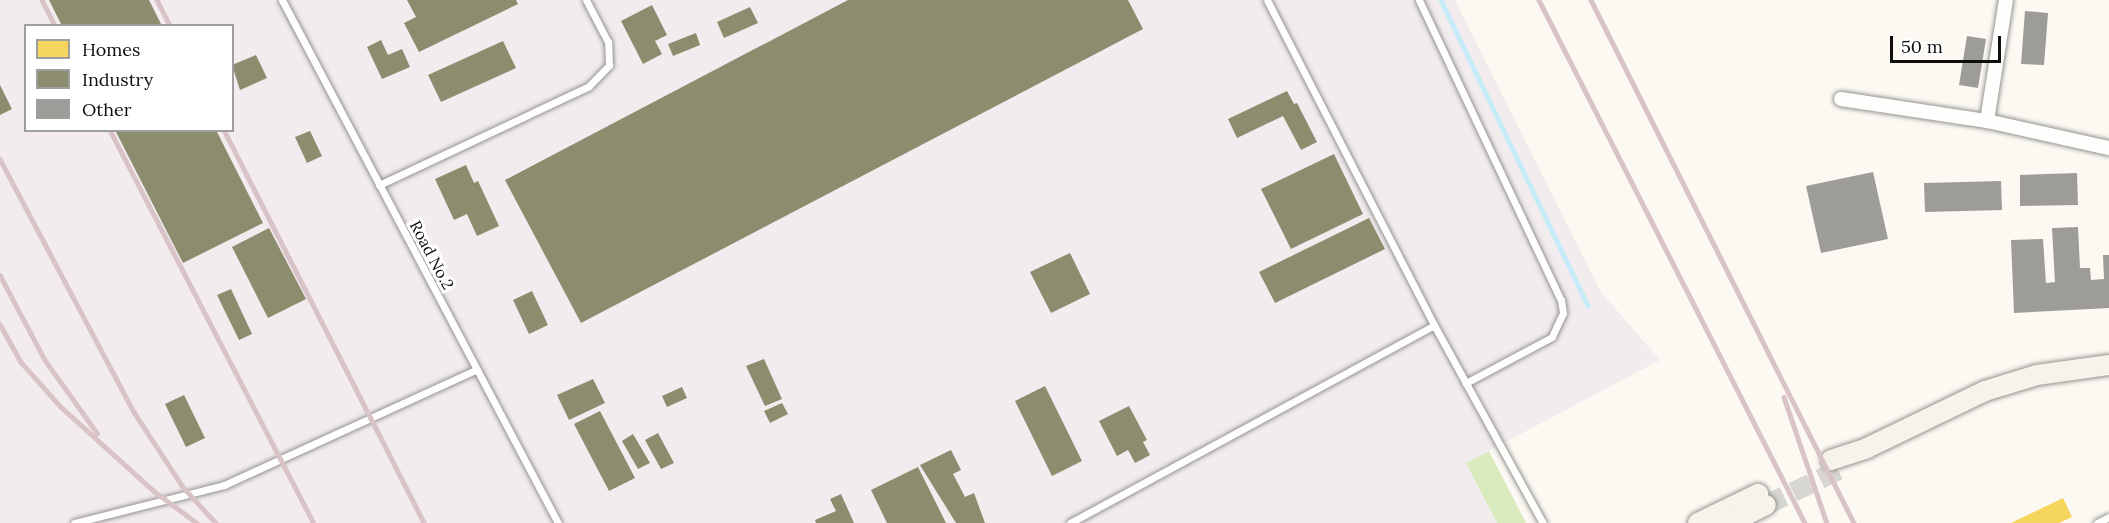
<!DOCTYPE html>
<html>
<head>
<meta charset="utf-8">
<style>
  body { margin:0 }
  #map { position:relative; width:2109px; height:523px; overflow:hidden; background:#fbf9f2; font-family:Lora,serif }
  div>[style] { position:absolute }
  .industrial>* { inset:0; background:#f2ecef }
  .forest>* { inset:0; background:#d8eabe }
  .homes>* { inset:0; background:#f6d55c }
  .industry>* { inset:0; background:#8c8c6e }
  .stream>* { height:4.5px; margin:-2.25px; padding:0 2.25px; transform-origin:2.25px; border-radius:2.25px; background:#c6ecf8 }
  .building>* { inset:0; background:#9e9c98 }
  .secondary-tunnel>* { height:20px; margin-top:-10px; transform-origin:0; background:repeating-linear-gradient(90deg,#d7d6d0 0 20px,transparent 0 30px) }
  .roads { filter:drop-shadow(0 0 2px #959491) drop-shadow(0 0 2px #959491) }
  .lane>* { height:7px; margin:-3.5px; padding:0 3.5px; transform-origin:3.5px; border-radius:3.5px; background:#fefefd }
  .street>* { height:14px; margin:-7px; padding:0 7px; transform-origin:7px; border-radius:7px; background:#fefefd }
  .secondary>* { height:20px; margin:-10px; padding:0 10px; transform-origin:10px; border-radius:10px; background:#f5f3ea }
  .rail>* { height:4.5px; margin:-2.25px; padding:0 2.25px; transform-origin:2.25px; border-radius:2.25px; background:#d9c3c6 }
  span { translate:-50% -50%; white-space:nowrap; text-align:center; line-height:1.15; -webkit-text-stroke:6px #fff; paint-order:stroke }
  .street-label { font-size:16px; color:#0e0e0e }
  .legend { position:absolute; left:24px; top:24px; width:210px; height:108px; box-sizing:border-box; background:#fff; border:2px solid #9f9f9f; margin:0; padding:8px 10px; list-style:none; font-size:18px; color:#0e0e0e }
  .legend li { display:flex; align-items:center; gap:12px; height:30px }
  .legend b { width:30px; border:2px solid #9f9f9f }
  .scale { position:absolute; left:1890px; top:36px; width:111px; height:27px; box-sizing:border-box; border:3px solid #0e0e0e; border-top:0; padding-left:8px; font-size:18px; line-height:21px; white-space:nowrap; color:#0e0e0e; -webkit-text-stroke:4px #fff; paint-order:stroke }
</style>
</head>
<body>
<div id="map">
  <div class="industrial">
    <div style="clip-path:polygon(evenodd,0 0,1455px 0,1601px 292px,1660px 360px,1466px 463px,1497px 523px,0 523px,0 0,26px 26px,232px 26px,232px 130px,26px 130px,26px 26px)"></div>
  </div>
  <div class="forest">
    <div style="clip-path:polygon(1489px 451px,1526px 523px,1497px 523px,1466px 463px)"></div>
  </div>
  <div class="homes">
    <div style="clip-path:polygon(2063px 498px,2072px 517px,2059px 523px,2011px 523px)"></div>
  </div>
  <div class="industry">
    <div style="clip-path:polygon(49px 0,149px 0,162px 26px,62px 26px)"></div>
    <div style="clip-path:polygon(407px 0,516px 0,518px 4px,419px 52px,404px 23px,416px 17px)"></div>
    <div style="clip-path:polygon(848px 0,1128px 0,1143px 29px,581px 323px,505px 180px)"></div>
    <div style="clip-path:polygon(652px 5px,667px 35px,655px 41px,662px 54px,643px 64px,621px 21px)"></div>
    <div style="clip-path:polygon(750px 7px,758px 23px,724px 38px,717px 22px)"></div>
    <div style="clip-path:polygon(696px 33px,700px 45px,673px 56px,668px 44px)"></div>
    <div style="clip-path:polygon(381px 40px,388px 55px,402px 49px,410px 67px,382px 79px,367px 47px)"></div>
    <div style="clip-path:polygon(503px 41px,516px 68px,441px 102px,428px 75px)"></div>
    <div style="clip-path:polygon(256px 55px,267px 78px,240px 90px,232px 65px)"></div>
    <div style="clip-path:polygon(0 85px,12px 109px,0 115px)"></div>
    <div style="clip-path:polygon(1287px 91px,1294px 104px,1297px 103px,1317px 142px,1301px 150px,1283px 116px,1237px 138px,1228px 119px)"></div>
    <div style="clip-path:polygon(115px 130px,216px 130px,263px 223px,183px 263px)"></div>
    <div style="clip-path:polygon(310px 131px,322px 156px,307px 163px,295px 137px)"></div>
    <div style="clip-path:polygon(1334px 154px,1363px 214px,1291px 249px,1261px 189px)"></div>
    <div style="clip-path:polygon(466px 165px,474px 183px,478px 181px,499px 226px,477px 236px,467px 214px,454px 220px,435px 179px)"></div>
    <div style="clip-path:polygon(1369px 218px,1385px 249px,1275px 303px,1259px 272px)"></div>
    <div style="clip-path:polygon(269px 228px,306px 299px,268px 318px,232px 247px)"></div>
    <div style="clip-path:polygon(1070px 253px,1090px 294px,1051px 313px,1030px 272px)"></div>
    <div style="clip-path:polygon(231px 289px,252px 334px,239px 340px,217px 295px)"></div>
    <div style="clip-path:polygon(532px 291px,548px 325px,529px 334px,513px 300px)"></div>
    <div style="clip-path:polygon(764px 359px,782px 399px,765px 406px,746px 366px)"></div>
    <div style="clip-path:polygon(593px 379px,605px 403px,569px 420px,557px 395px)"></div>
    <div style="clip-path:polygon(1045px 386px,1082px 461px,1052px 476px,1015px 401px)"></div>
    <div style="clip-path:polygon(682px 387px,687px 398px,667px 407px,662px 396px)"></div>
    <div style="clip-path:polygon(184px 395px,205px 438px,186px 447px,165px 404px)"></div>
    <div style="clip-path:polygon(782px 403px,788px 414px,770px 423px,764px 411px)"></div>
    <div style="clip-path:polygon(1129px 406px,1147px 440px,1143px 442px,1150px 455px,1135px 463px,1128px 450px,1117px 456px,1099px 421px)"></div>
    <div style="clip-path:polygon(600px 411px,635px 478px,609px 491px,574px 424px)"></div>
    <div style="clip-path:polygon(658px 433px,674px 463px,661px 469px,645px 440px)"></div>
    <div style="clip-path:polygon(633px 434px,650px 463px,638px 469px,622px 441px)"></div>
    <div style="clip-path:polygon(951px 450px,961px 470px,953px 474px,965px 497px,974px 493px,985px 523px,956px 523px,920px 465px)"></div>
    <div style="clip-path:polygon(918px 467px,946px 523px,887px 523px,871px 490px)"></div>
    <div style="clip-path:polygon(841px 494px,854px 523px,816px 523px,815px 520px,836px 511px,830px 499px)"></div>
  </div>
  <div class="stream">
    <div style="left:1441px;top:0;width:339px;rotate:64.3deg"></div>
  </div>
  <div class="building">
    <div style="clip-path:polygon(2025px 11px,2048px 13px,2044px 65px,2021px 64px)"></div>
    <div style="clip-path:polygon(1967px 36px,1986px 39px,1978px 88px,1959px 85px)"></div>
    <div style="clip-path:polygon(1873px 172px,1888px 239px,1821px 253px,1806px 186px)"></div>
    <div style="clip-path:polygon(2077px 173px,2078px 205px,2020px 206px,2020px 175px)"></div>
    <div style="clip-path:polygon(2001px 181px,2002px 210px,1925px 212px,1924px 183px)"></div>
    <div style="clip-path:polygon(2078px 227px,2080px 268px,2090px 268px,2091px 280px,2104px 279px,2103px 255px,2109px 255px,2109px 308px,2014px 313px,2011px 240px,2043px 239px,2046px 283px,2055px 282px,2052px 228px)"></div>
  </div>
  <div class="secondary-tunnel">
    <div style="left:1766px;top:505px;width:81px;rotate:-25.6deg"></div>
  </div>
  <div class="roads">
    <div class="lane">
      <div style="left:282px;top:0;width:591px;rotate:62.18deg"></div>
      <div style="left:1267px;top:0;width:365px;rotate:62.8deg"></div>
      <div style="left:1434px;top:325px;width:226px;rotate:61.2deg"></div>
      <div style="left:1419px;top:0;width:332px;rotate:64.7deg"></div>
      <div style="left:1561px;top:300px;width:13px;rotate:81deg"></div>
      <div style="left:1563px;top:313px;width:26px;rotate:115deg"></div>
      <div style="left:1552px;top:337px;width:98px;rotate:151.9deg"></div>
      <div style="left:379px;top:185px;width:232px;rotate:-25.2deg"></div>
      <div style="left:589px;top:86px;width:29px;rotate:-46deg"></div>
      <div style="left:609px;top:65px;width:23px;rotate:-92deg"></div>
      <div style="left:608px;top:42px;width:47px;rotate:-117.6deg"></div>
      <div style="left:74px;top:523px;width:155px;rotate:-14.2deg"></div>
      <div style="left:224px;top:485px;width:278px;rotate:-24.6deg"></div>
      <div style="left:1070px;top:523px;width:414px;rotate:-28.5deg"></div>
      <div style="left:2097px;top:523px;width:13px;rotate:-27deg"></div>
    </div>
    <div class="street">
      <div style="left:1841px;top:99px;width:148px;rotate:8.6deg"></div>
      <div style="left:1987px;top:121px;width:125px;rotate:12.5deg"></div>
      <div style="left:1987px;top:121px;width:122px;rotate:-81.1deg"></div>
    </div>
    <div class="secondary">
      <div style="left:1831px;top:460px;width:38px;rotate:-18deg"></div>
      <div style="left:1867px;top:448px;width:131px;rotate:-25.8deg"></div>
      <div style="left:1985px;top:391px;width:54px;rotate:-17.1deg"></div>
      <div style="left:2037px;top:375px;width:73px;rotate:-7.9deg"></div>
      <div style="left:1698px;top:523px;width:67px;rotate:-25.8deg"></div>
      <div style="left:1730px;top:523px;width:40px;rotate:-26.6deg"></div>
    </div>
  </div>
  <div class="rail">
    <div style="left:42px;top:0;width:29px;rotate:63deg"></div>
    <div style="left:157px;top:0;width:29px;rotate:63deg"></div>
    <div style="left:1539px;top:0;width:587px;rotate:63.04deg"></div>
    <div style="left:1591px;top:0;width:585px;rotate:63.3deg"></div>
    <div style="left:110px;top:130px;width:443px;rotate:62.6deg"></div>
    <div style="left:224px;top:130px;width:441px;rotate:63deg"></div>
    <div style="left:0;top:159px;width:286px;rotate:62.1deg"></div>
    <div style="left:134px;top:412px;width:90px;rotate:56.8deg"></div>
    <div style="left:183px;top:487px;width:49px;rotate:47.5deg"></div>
    <div style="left:0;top:275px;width:96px;rotate:62.1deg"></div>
    <div style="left:45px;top:360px;width:90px;rotate:54.5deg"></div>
    <div style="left:0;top:324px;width:43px;rotate:61.1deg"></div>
    <div style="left:21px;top:362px;width:60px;rotate:48.4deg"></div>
    <div style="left:61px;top:407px;width:125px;rotate:42.1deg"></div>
    <div style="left:154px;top:491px;width:54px;rotate:36.7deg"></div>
    <div style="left:1784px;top:397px;width:133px;rotate:71.2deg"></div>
  </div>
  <div class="street-label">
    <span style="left:432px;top:255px;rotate:62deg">Road No.2</span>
  </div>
  <ul class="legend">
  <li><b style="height:16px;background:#f6d55c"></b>Homes</li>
  <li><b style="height:16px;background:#8c8c6e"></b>Industry</li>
  <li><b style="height:16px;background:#9e9c98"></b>Other</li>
  </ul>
  <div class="scale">50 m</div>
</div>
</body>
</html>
